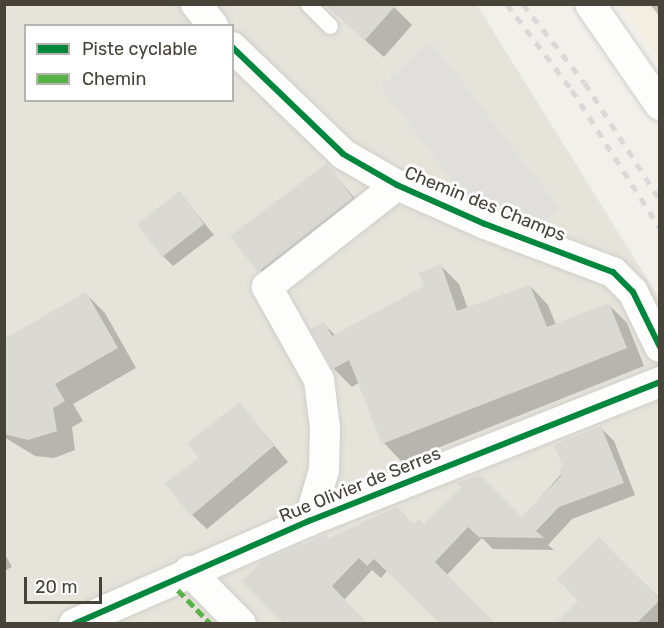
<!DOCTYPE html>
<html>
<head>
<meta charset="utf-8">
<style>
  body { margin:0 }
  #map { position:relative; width:664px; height:628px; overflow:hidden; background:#f1f0eb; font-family:Rubik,sans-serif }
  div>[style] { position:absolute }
  .residential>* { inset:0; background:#e5e3da }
  .commercial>* { inset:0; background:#f3eedf }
  .parking>* { inset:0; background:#e0dfdb }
  .shadow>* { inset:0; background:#0003 }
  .building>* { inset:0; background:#dad9d4 }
  .roads { filter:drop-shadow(0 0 2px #cfcec9) drop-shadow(0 0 2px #cfcec9) }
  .service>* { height:15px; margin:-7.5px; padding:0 7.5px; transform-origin:7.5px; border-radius:7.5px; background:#fdfdfc }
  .minor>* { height:30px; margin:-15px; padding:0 15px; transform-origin:15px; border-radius:15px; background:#fdfdfc }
  .rail>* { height:4.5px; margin-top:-2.25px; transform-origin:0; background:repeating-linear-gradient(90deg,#d9d9d8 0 8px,transparent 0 16px) }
  .quiet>* { height:4.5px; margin-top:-2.25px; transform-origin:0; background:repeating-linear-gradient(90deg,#57b346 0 9px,transparent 0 13.5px) }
  .cycleway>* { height:6px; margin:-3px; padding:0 3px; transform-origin:3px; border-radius:3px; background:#00873e }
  span { translate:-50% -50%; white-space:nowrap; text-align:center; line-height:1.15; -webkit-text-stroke:6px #fff; paint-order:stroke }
  .street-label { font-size:18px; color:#474338 }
  .frame { position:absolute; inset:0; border:6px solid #474338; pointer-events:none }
  .legend { position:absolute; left:24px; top:24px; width:210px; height:78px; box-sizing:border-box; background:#fff; border:2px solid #b5b4af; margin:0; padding:8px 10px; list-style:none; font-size:18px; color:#474338 }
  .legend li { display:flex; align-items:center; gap:12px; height:30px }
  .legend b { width:30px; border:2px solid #b5b4af }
  .scale { position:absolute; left:24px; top:577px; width:78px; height:27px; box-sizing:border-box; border:3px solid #474338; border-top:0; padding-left:8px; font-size:18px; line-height:21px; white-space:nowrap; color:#474338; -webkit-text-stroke:4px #fff; paint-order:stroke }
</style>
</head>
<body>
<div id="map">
  <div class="residential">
    <div style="clip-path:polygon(evenodd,4px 5px,477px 5px,659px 298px,659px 623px,5px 623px,4px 5px,26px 26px,232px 26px,232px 100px,26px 100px,26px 26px)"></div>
  </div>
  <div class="commercial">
    <div style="clip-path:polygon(619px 5px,659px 5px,659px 59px)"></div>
  </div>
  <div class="parking">
    <div style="clip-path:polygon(430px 41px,559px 208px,541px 224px,464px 196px,381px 87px)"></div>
  </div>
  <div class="shadow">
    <div style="clip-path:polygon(325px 4px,391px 4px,412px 25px,384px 57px)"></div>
    <div style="clip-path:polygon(650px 4px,660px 4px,660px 17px)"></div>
    <div style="clip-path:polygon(327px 165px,367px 213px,274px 287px,232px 236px)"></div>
    <div style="clip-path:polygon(180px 193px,214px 235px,173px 266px,163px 256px)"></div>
    <div style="clip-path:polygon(441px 266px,459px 284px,468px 309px,530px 286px,548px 305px,556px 325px,608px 304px,627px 323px,644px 366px,402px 462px,384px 443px,360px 382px,352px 387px,334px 369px,312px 330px,324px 324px,336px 336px,426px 287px)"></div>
    <div style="clip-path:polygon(86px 294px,105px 313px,136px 368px,73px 404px,83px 421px,72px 427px,75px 450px,54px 458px,35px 456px,4px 437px,4px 340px)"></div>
    <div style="clip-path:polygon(240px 404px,288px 462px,207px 529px,192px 515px)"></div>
    <div style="clip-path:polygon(601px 428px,614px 441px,635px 495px,572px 519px,548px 545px,554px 550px,493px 549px,482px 538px,446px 576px,387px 571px,381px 578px,372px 570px,344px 600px,287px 624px,329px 540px,414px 526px,522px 519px)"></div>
    <div style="clip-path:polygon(599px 539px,660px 599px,660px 624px,557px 624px,580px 601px)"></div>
    <div style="clip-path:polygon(4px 553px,12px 567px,4px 571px)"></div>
  </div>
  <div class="building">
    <div style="clip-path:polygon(325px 4px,397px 4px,365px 40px)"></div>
    <div style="clip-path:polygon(327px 163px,353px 198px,258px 272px,230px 236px)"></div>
    <div style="clip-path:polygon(180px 191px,204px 224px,162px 257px,137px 224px)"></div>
    <div style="clip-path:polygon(441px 264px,457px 311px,530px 285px,547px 327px,609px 303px,627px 348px,382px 444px,349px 360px,333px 369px,310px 329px,324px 322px,332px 336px,424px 286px,419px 273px)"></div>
    <div style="clip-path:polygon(86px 292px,118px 348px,55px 384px,65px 401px,53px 408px,57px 431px,28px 440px,4px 434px,4px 339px)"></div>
    <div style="clip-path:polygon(240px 402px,274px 446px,191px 516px,165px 483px,198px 458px,187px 443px)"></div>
    <div style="clip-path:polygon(601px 426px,624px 483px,559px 507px,536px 531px,544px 538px,479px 537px,468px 527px,435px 562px,496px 624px,441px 624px,374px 559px,367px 566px,359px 558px,332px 586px,368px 624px,284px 624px,242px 581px,262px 561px,326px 535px,329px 538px,397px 507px,414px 524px,419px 519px,424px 524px,461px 488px,457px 483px,480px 475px,522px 517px,561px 476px,559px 468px,563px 467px,554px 445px)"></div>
    <div style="clip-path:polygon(599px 537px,660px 600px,636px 624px,555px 624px,578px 601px,557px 579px)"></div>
  </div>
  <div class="roads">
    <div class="service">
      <div style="left:308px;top:4px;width:31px;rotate:45deg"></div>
    </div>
    <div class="minor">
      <div style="left:196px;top:4px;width:28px;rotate:52deg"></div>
      <div style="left:590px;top:4px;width:123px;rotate:55.3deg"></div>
      <div style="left:232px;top:47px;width:154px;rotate:43.9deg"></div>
      <div style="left:343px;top:154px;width:62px;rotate:29.9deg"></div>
      <div style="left:397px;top:185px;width:96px;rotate:23.9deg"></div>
      <div style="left:485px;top:224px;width:137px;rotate:20.6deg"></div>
      <div style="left:613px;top:272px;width:28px;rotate:45deg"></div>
      <div style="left:633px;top:292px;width:61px;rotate:63.9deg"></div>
      <div style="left:309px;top:521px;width:53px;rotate:-73.6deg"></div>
      <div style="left:324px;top:470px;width:42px;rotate:-88.6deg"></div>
      <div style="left:325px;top:428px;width:48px;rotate:-97.1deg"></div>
      <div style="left:319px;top:380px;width:107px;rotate:-119.2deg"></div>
      <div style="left:267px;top:287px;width:165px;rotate:-38.1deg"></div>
      <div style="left:189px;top:571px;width:74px;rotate:45.5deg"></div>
      <div style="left:74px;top:624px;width:257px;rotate:-23.7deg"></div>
      <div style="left:309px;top:521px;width:378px;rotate:-21.6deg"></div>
    </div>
  </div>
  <div class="rail">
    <div style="left:507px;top:4px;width:108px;rotate:52.9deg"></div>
    <div style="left:572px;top:90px;width:164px;rotate:57.5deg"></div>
    <div style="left:523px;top:4px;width:100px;rotate:51.9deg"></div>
    <div style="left:585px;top:83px;width:139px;rotate:57.3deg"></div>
  </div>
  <div class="quiet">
    <div style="left:178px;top:590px;width:47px;rotate:45.9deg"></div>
  </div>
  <div class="cycleway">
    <div style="left:232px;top:47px;width:154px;rotate:43.9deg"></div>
    <div style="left:343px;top:154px;width:62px;rotate:29.9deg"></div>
    <div style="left:397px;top:185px;width:96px;rotate:23.9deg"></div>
    <div style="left:485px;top:224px;width:137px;rotate:20.6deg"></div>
    <div style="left:613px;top:272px;width:28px;rotate:45deg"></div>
    <div style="left:633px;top:292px;width:61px;rotate:63.9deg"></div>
    <div style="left:74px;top:624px;width:257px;rotate:-23.7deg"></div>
    <div style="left:309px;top:521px;width:378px;rotate:-21.6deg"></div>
  </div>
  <div class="street-label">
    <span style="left:485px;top:204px;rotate:22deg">Chemin des Champs</span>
    <span style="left:360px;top:485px;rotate:-22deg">Rue Olivier de Serres</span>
  </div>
  <div class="frame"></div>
  <ul class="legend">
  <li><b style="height:8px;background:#00873e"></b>Piste cyclable</li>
  <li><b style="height:8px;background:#57b346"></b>Chemin</li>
  </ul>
  <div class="scale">20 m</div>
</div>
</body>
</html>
